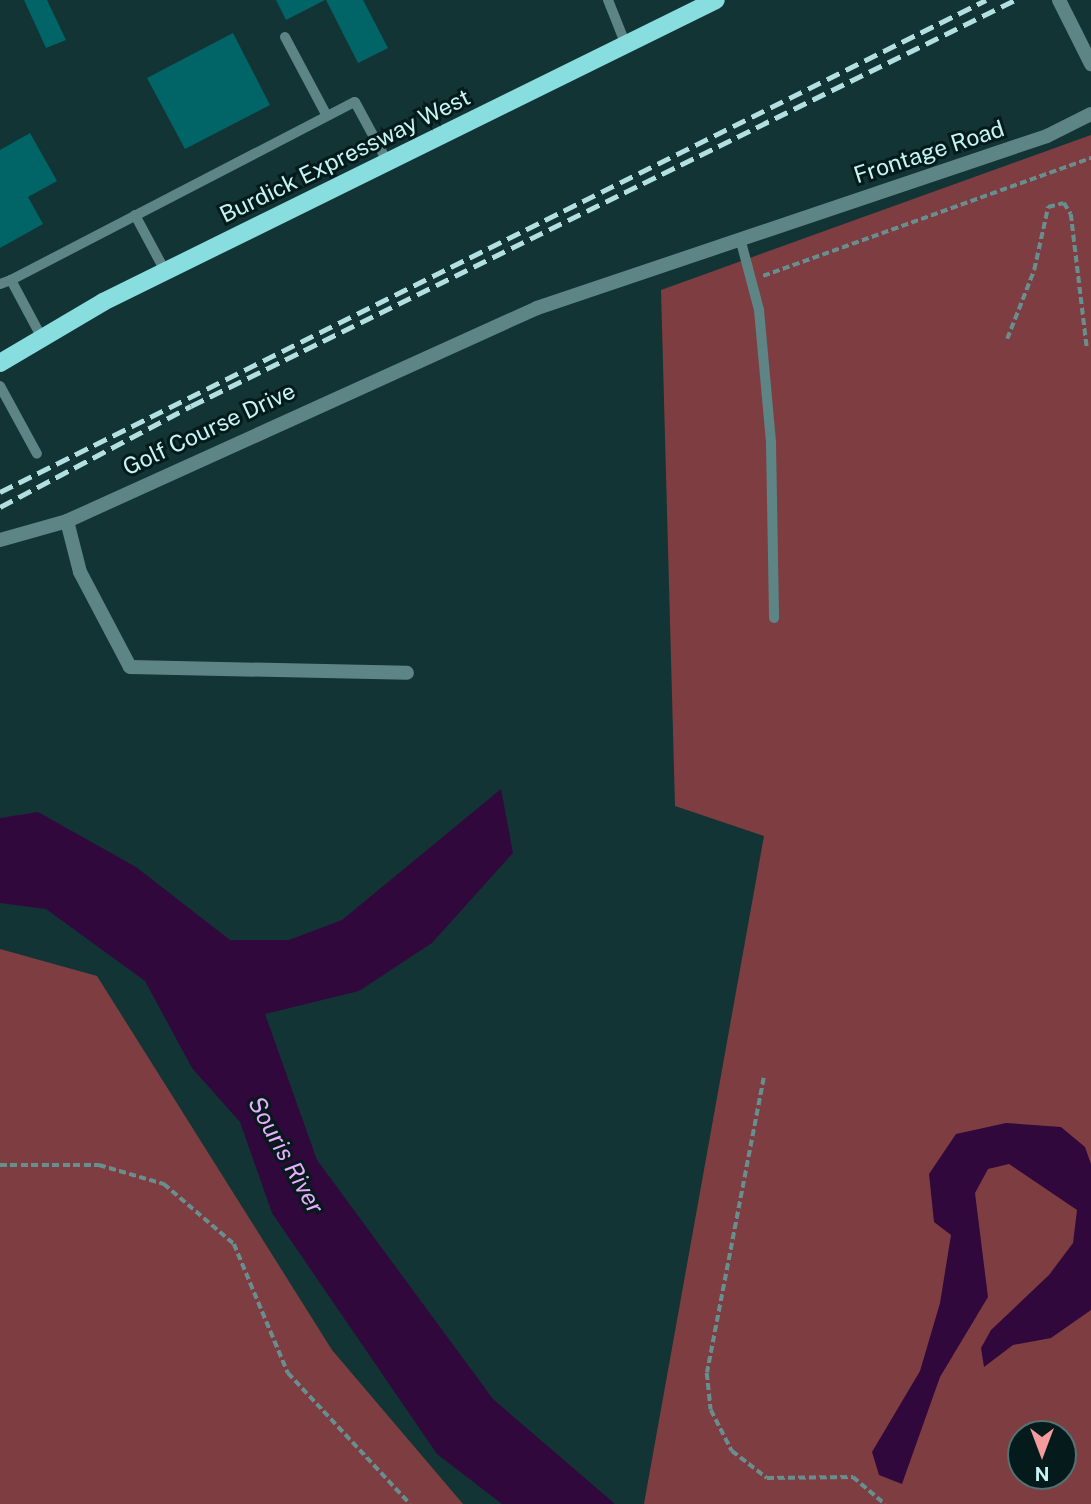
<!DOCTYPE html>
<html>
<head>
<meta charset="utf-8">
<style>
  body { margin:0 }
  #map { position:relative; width:1091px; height:1504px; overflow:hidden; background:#123435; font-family:"Public Sans",sans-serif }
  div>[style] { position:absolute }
  .green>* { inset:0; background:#7e3e41 }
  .water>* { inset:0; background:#31083c }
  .building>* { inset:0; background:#016467 }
  .path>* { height:3.5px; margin-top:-1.75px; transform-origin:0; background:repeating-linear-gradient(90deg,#678f90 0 7px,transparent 0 10.5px) }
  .lane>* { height:10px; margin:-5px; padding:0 5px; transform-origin:5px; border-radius:5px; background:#5e8586 }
  .street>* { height:14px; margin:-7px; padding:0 7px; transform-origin:7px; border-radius:7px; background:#5e8586 }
  .primary>* { height:18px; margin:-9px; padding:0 9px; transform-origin:9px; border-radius:9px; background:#88dddf }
  .rail>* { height:5px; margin-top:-2.5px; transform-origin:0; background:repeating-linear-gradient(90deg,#b2dfe0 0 14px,transparent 0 21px) }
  span { translate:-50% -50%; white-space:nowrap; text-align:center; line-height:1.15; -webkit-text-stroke:6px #041a1b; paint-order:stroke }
  .street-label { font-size:23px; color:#c6f5f6 }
  .water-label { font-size:24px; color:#eaadfd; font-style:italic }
  .north { position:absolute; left:1007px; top:1420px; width:70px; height:70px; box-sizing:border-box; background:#041a1b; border:2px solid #527273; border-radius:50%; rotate:180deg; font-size:19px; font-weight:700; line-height:28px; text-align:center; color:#c6f5f6 }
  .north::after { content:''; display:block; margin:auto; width:24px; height:32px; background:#f59b9d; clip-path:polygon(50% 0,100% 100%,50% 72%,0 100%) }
</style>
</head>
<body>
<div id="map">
  <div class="green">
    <div style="clip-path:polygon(evenodd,1091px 135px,1091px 1504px,644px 1504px,764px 836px,675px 806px,661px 290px,1091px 135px,1021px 1434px,1063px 1434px,1063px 1476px,1021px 1476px,1021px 1434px)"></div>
    <div style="clip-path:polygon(0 949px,97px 976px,332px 1350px,463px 1504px,0 1504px)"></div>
  </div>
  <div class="water">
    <div style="clip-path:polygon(501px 789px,513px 853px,432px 943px,359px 991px,265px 1014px,317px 1160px,493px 1399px,615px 1504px,502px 1504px,437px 1454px,272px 1213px,240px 1122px,192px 1068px,145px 981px,46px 909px,0 903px,0 818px,38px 812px,136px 867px,230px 940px,289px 940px,342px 920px)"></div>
    <div style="clip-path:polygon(1006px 1123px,1061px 1127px,1085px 1147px,1091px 1164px,1091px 1310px,1051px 1338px,1013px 1345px,984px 1367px,981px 1348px,991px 1330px,1049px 1275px,1073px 1243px,1077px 1210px,1009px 1164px,988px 1169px,975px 1193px,988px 1297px,940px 1377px,902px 1484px,879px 1475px,872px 1452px,920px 1371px,940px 1303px,951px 1235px,934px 1222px,929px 1174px,956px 1134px)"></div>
  </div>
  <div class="building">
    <div style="clip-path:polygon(24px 0,47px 0,66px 40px,46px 48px)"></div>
    <div style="clip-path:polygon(276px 0,325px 0,286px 20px)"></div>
    <div style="clip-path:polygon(326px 0,363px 0,388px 48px,358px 63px)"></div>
    <div style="clip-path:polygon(233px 33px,270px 105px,185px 149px,147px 78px)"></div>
    <div style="clip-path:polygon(30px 133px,57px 181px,28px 197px,43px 224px,0 248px,0 150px)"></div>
  </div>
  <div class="path">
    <div style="left:763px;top:276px;width:349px;rotate:-19.8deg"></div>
    <div style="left:1007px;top:339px;width:74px;rotate:-68.6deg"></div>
    <div style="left:1034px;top:270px;width:65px;rotate:-77.5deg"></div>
    <div style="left:1048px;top:207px;width:16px;rotate:-14deg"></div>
    <div style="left:1064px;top:203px;width:13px;rotate:58deg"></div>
    <div style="left:1071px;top:214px;width:135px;rotate:83.2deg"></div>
    <div style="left:764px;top:1078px;width:300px;rotate:100.9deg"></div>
    <div style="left:707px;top:1373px;width:37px;rotate:84deg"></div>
    <div style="left:711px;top:1410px;width:46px;rotate:62.9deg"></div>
    <div style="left:732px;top:1451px;width:44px;rotate:37.6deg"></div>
    <div style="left:767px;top:1478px;width:86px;rotate:-0.7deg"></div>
    <div style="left:853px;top:1477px;width:42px;rotate:40.2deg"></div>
    <div style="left:0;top:1165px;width:99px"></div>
    <div style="left:99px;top:1165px;width:68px;rotate:16.3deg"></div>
    <div style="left:164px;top:1184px;width:92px;rotate:40.6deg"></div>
    <div style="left:234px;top:1244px;width:140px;rotate:67.3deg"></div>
    <div style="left:288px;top:1373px;width:179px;rotate:47deg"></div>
  </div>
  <div class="lane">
    <div style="left:608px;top:0;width:48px;rotate:68.2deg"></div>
    <div style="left:285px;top:37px;width:89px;rotate:62deg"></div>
    <div style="left:135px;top:215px;width:64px;rotate:61.8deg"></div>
    <div style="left:740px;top:238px;width:74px;rotate:75.2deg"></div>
    <div style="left:759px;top:310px;width:134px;rotate:84.8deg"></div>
    <div style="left:771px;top:443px;width:175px;rotate:89deg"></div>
    <div style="left:0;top:284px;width:12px;rotate:-20deg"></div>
    <div style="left:42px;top:338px;width:66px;rotate:-118.1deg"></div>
    <div style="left:11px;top:280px;width:387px;rotate:-27.4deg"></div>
    <div style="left:355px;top:102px;width:69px;rotate:61.6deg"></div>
    <div style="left:0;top:386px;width:77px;rotate:61.4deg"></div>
  </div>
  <div class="street">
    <div style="left:1059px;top:0;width:72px;rotate:63.4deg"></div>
    <div style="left:67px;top:521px;width:53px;rotate:75.7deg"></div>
    <div style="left:80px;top:572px;width:107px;rotate:62.2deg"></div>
    <div style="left:130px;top:667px;width:277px;rotate:1.2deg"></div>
    <div style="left:0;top:540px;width:70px;rotate:-15.8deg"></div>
    <div style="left:67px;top:521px;width:516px;rotate:-24.38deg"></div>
    <div style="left:537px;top:308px;width:538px;rotate:-18.64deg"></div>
    <div style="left:1047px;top:136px;width:49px;rotate:-26.6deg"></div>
  </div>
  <div class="primary">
    <div style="left:0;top:363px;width:120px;rotate:-30.6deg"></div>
    <div style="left:103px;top:302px;width:683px;rotate:-26.23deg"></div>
  </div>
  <div class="rail">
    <div style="left:0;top:492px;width:1102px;rotate:-26.52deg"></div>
    <div style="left:0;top:507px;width:216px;rotate:-27.9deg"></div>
    <div style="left:191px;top:406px;width:919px;rotate:-26.23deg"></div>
  </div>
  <div class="street-label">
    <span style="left:929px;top:152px;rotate:-18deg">Frontage Road</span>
    <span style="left:345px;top:156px;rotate:-26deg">Burdick Expressway West</span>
    <span style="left:209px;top:429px;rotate:-25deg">Golf Course Drive</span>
  </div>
  <div class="water-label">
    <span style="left:286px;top:1155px;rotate:61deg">Souris River</span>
  </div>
  <div class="north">N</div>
</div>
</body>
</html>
